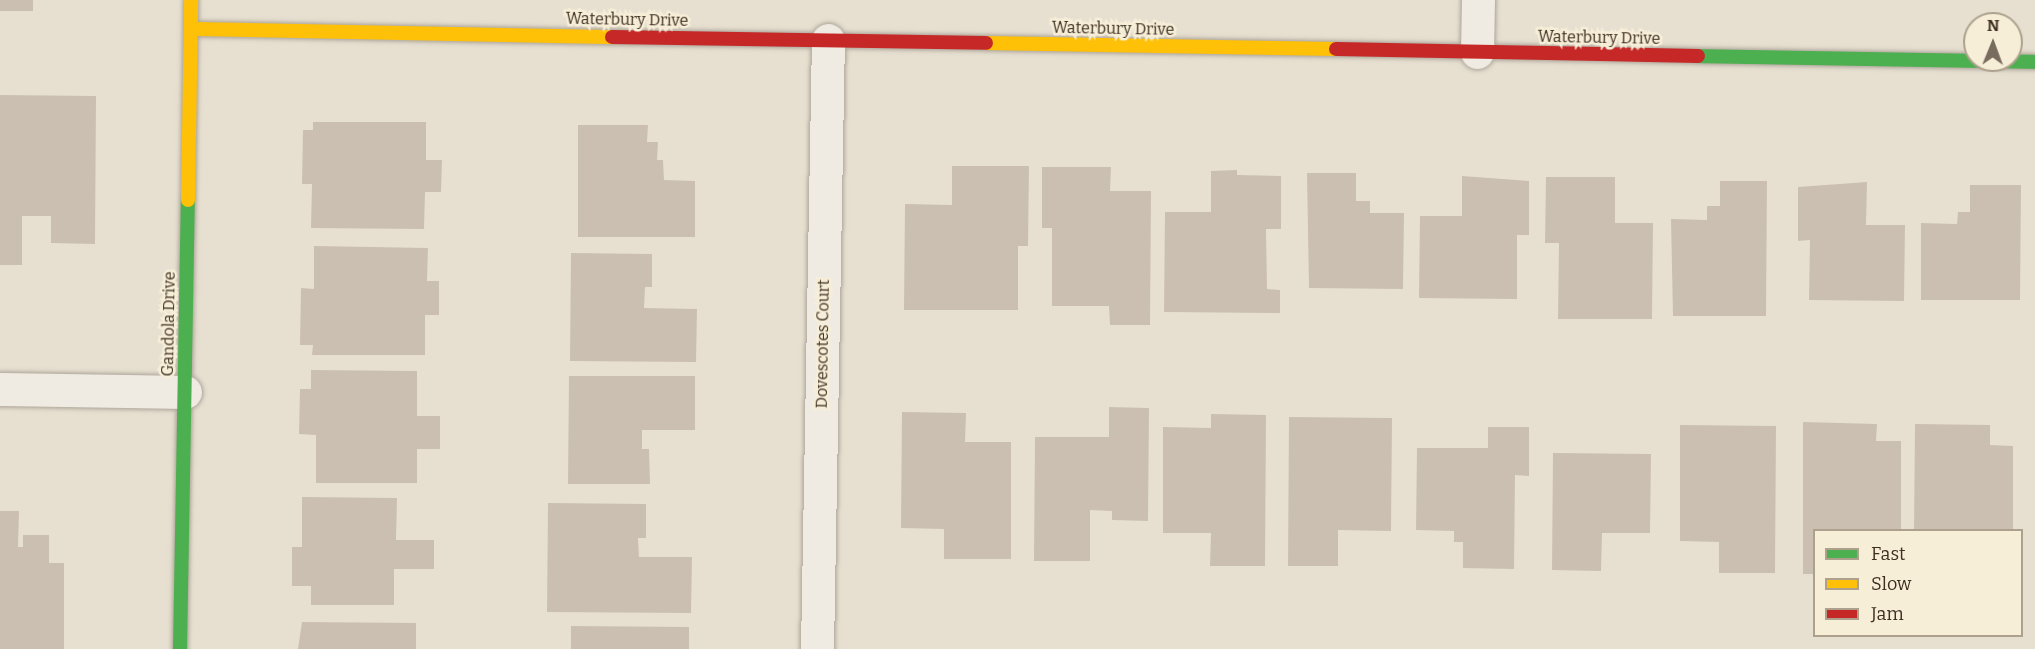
<!DOCTYPE html>
<html>
<head>
<meta charset="utf-8">
<style>
  body { margin:0 }
  #map { position:relative; width:2035px; height:649px; overflow:hidden; background:#e7e0d1; font-family:Bitter,serif }
  div>[style] { position:absolute }
  .building>* { inset:0; background:#cbbfb2 }
  .roads { filter:drop-shadow(0 0 2px #ada599) drop-shadow(0 0 2px #ada599) }
  .street>* { height:33px; margin:-16.5px; padding:0 16.5px; transform-origin:16.5px; border-radius:16.5px; background:#efebe3 }
  .fast>* { height:14px; margin:-7px; padding:0 7px; transform-origin:7px; border-radius:7px; background:#4caf50 }
  .slow>* { height:14px; margin:-7px; padding:0 7px; transform-origin:7px; border-radius:7px; background:#ffc107 }
  .jam>* { height:14px; margin:-7px; padding:0 7px; transform-origin:7px; border-radius:7px; background:#c62828 }
  span { translate:-50% -50%; white-space:nowrap; text-align:center; line-height:1.15; -webkit-text-stroke:5px #f7eed8; paint-order:stroke }
  .street-label { font-size:16px; color:#3d2e20 }
  .legend { position:absolute; left:1813px; top:529px; width:210px; height:108px; box-sizing:border-box; background:#f7eed8; border:2px solid #ada18e; margin:0; padding:8px 10px; list-style:none; font-size:18px; color:#3d2e20 }
  .legend li { display:flex; align-items:center; gap:12px; height:30px }
  .legend b { width:30px; border:2px solid #ada18e }
  .north { position:absolute; left:1963px; top:12px; width:60px; height:60px; box-sizing:border-box; background:#f7eed8; border:2px solid #ada18e; border-radius:50%; rotate:1deg; font-size:16px; font-weight:700; line-height:24px; text-align:center; color:#3d2e20 }
  .north::after { content:''; display:block; margin:auto; width:21px; height:27px; background:#786c5e; clip-path:polygon(50% 0,100% 100%,50% 72%,0 100%) }
</style>
</head>
<body>
<div id="map">
  <div class="building">
    <div style="clip-path:polygon(0 0,33px 0,33px 11px,0 11px)"></div>
    <div style="clip-path:polygon(0 95px,96px 96px,95px 244px,51px 243px,51px 216px,22px 216px,22px 265px,0 265px)"></div>
    <div style="clip-path:polygon(313px 122px,426px 122px,426px 160px,442px 160px,441px 192px,425px 192px,424px 229px,311px 228px,312px 184px,302px 184px,303px 130px,313px 130px)"></div>
    <div style="clip-path:polygon(578px 125px,648px 125px,647px 142px,658px 142px,657px 160px,663px 160px,664px 180px,695px 181px,695px 237px,578px 237px)"></div>
    <div style="clip-path:polygon(952px 166px,1029px 166px,1028px 246px,1018px 246px,1018px 310px,904px 310px,905px 204px,952px 205px)"></div>
    <div style="clip-path:polygon(1042px 167px,1111px 167px,1110px 191px,1151px 191px,1150px 325px,1110px 325px,1109px 306px,1052px 306px,1052px 228px,1042px 228px)"></div>
    <div style="clip-path:polygon(1237px 170px,1237px 175px,1281px 176px,1281px 229px,1266px 229px,1267px 289px,1280px 290px,1280px 313px,1164px 312px,1165px 212px,1211px 212px,1211px 171px)"></div>
    <div style="clip-path:polygon(1307px 173px,1356px 173px,1356px 201px,1370px 201px,1370px 213px,1404px 213px,1403px 289px,1309px 288px)"></div>
    <div style="clip-path:polygon(1462px 176px,1529px 181px,1529px 235px,1517px 235px,1517px 299px,1419px 298px,1420px 216px,1462px 216px)"></div>
    <div style="clip-path:polygon(1546px 177px,1615px 177px,1615px 223px,1653px 223px,1652px 319px,1558px 319px,1559px 243px,1545px 243px)"></div>
    <div style="clip-path:polygon(1720px 181px,1767px 181px,1766px 316px,1673px 316px,1671px 219px,1707px 220px,1707px 206px,1720px 206px)"></div>
    <div style="clip-path:polygon(1867px 182px,1866px 225px,1905px 225px,1904px 301px,1809px 300px,1810px 240px,1798px 241px,1798px 187px)"></div>
    <div style="clip-path:polygon(1970px 185px,2021px 185px,2020px 300px,1921px 300px,1921px 223px,1957px 224px,1958px 212px,1970px 212px)"></div>
    <div style="clip-path:polygon(314px 246px,428px 248px,427px 281px,439px 281px,439px 315px,425px 315px,425px 355px,312px 355px,313px 345px,300px 345px,301px 288px,314px 289px)"></div>
    <div style="clip-path:polygon(571px 253px,652px 254px,652px 287px,645px 287px,644px 308px,697px 309px,696px 362px,570px 361px)"></div>
    <div style="clip-path:polygon(311px 370px,417px 371px,417px 416px,440px 416px,440px 449px,417px 449px,417px 483px,316px 483px,316px 435px,299px 434px,300px 389px,311px 389px)"></div>
    <div style="clip-path:polygon(569px 376px,695px 376px,695px 430px,642px 430px,642px 449px,649px 449px,650px 484px,568px 484px)"></div>
    <div style="clip-path:polygon(1109px 407px,1149px 408px,1148px 521px,1112px 520px,1112px 511px,1090px 510px,1090px 561px,1034px 561px,1035px 437px,1109px 437px)"></div>
    <div style="clip-path:polygon(902px 412px,966px 413px,965px 442px,1011px 442px,1011px 559px,944px 559px,944px 529px,901px 528px)"></div>
    <div style="clip-path:polygon(1211px 414px,1266px 415px,1265px 566px,1210px 566px,1211px 533px,1163px 533px,1163px 427px,1211px 428px)"></div>
    <div style="clip-path:polygon(1289px 417px,1392px 418px,1391px 531px,1338px 530px,1338px 566px,1288px 566px)"></div>
    <div style="clip-path:polygon(1803px 422px,1877px 424px,1876px 441px,1901px 441px,1901px 530px,1814px 530px,1814px 574px,1803px 574px)"></div>
    <div style="clip-path:polygon(1915px 424px,1990px 425px,1990px 445px,2013px 446px,2013px 530px,1914px 530px)"></div>
    <div style="clip-path:polygon(1680px 425px,1776px 426px,1775px 573px,1719px 573px,1719px 542px,1680px 541px)"></div>
    <div style="clip-path:polygon(1488px 427px,1529px 427px,1529px 476px,1515px 475px,1514px 569px,1463px 568px,1463px 542px,1454px 542px,1454px 531px,1416px 530px,1417px 448px,1488px 448px)"></div>
    <div style="clip-path:polygon(1553px 453px,1651px 454px,1650px 533px,1602px 533px,1601px 571px,1552px 570px)"></div>
    <div style="clip-path:polygon(302px 497px,397px 498px,396px 540px,434px 540px,434px 569px,394px 569px,394px 605px,311px 605px,311px 586px,292px 586px,292px 547px,302px 547px)"></div>
    <div style="clip-path:polygon(548px 503px,646px 504px,646px 538px,638px 538px,639px 557px,692px 557px,691px 613px,547px 612px)"></div>
    <div style="clip-path:polygon(0 511px,19px 511px,18px 547px,23px 547px,23px 535px,49px 535px,49px 563px,64px 563px,64px 649px,0 649px)"></div>
    <div style="clip-path:polygon(302px 622px,416px 623px,416px 649px,298px 649px)"></div>
    <div style="clip-path:polygon(571px 626px,689px 627px,689px 649px,571px 649px)"></div>
  </div>
  <div class="roads">
    <div class="street">
      <div style="left:1477px;top:52px;width:52px;rotate:-88.9deg"></div>
      <div style="left:0;top:389px;width:185px;rotate:0.9deg"></div>
      <div style="left:817px;top:649px;width:609px;rotate:-88.97deg"></div>
    </div>
    <div class="fast">
      <div style="left:1698px;top:56px;width:337px;rotate:1deg"></div>
      <div style="left:180px;top:649px;width:449px;rotate:-89deg"></div>
    </div>
    <div class="slow">
      <div style="left:191px;top:29px;width:421px;rotate:1.1deg"></div>
      <div style="left:986px;top:43px;width:350px;rotate:1deg"></div>
      <div style="left:188px;top:200px;width:200px;rotate:-89.1deg"></div>
    </div>
    <div class="jam">
      <div style="left:612px;top:37px;width:374px;rotate:0.9deg"></div>
      <div style="left:1336px;top:49px;width:362px;rotate:1.1deg"></div>
    </div>
  </div>
  <div class="street-label">
    <span style="left:627px;top:20px;rotate:1deg">Waterbury Drive</span>
    <span style="left:1113px;top:29px;rotate:1deg">Waterbury Drive</span>
    <span style="left:1599px;top:38px;rotate:1deg">Waterbury Drive</span>
    <span style="left:169px;top:324px;rotate:-89deg">Gandola Drive</span>
    <span style="left:823px;top:344px;rotate:-89deg">Dovescotes Court</span>
  </div>
  <ul class="legend">
  <li><b style="height:8px;background:#4caf50"></b>Fast</li>
  <li><b style="height:8px;background:#ffc107"></b>Slow</li>
  <li><b style="height:8px;background:#c62828"></b>Jam</li>
  </ul>
  <div class="north">N</div>
</div>
</body>
</html>
